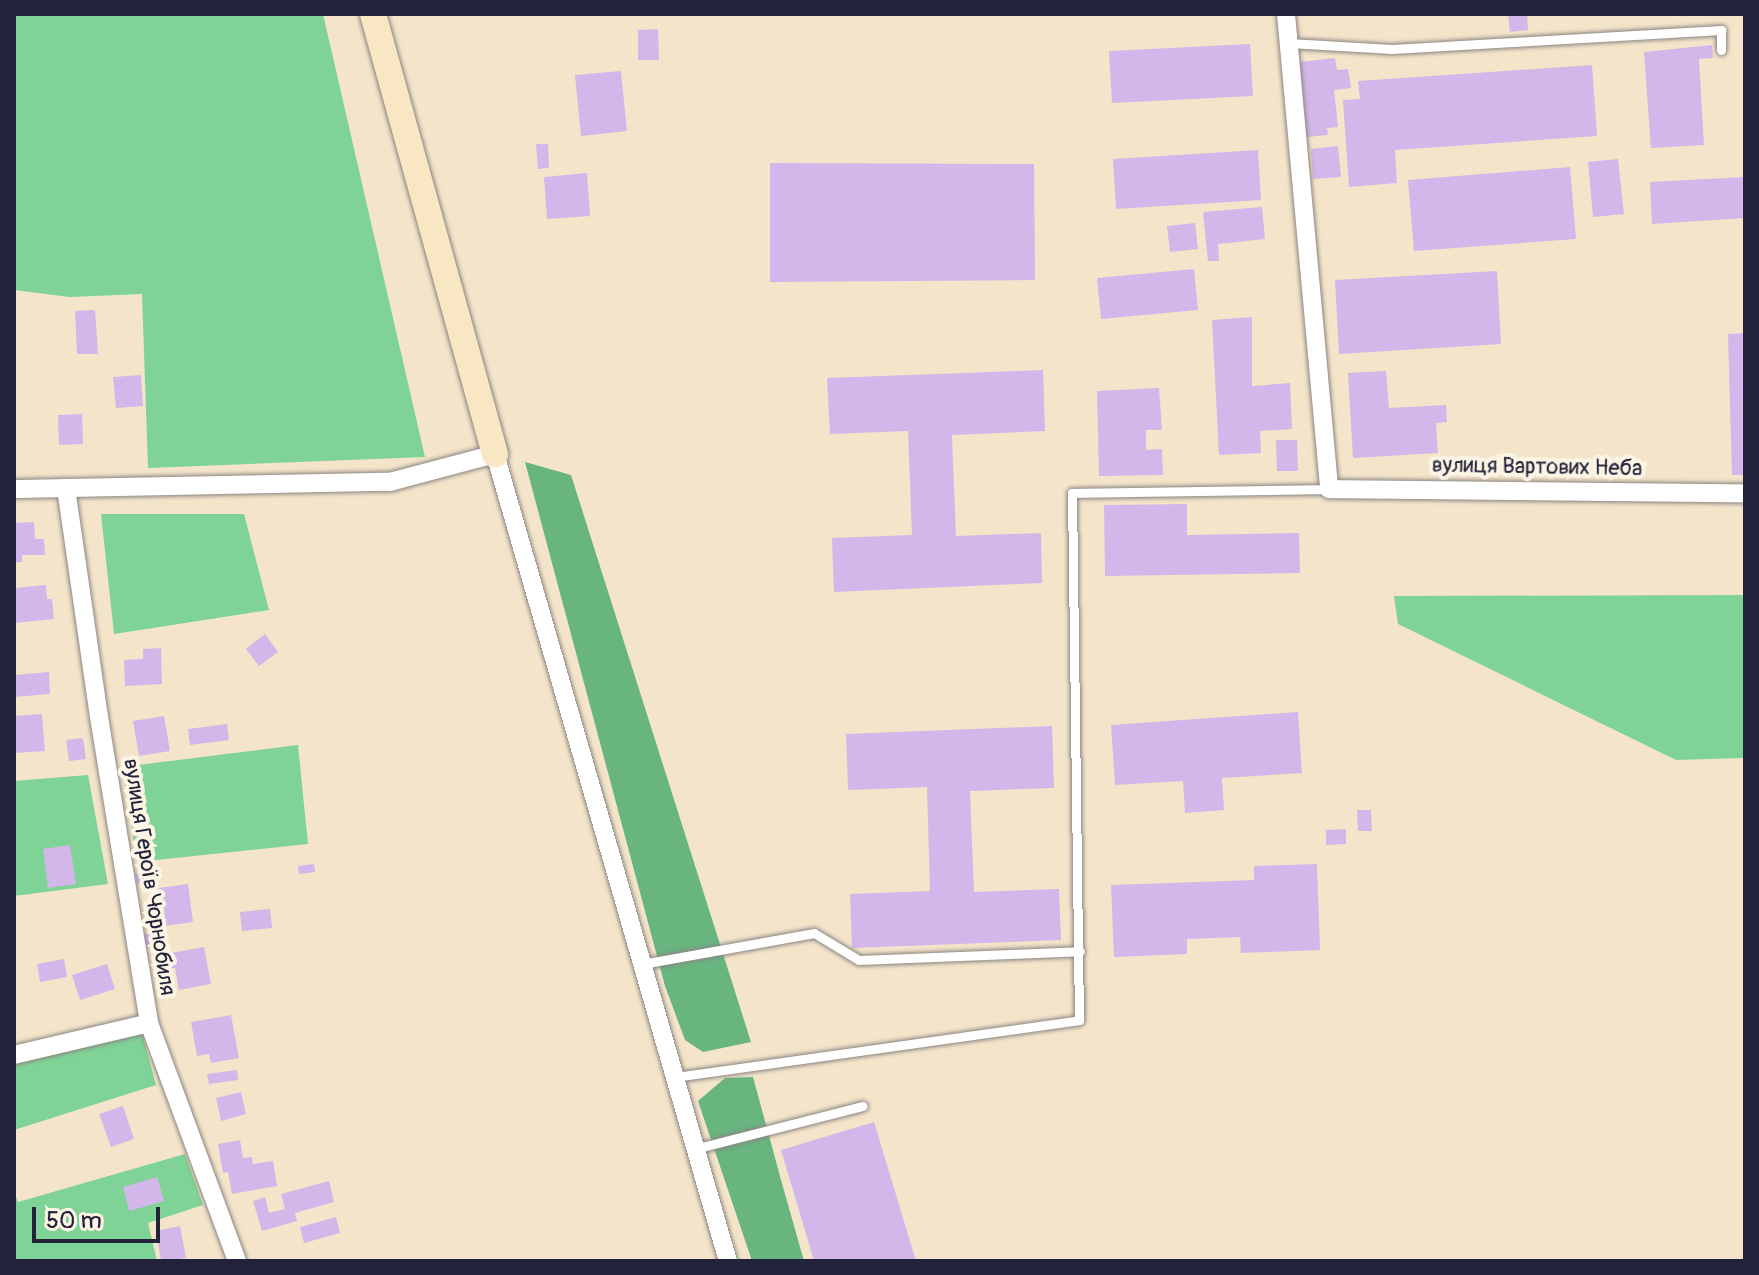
<!DOCTYPE html>
<html>
<head>
<meta charset="utf-8">
<style>
  body { margin:0 }
  #map { position:relative; width:1759px; height:1275px; overflow:hidden; background:#f4e5ca; font-family:Pangolin,sans-serif }
  div>[style] { position:absolute }
  .green>* { inset:0; background:#80d396 }
  .forest>* { inset:0; background:#68b57f }
  .building>* { inset:0; background:#d3b6ea }
  .roads { filter:drop-shadow(0 0 2px #8b8482) drop-shadow(0 0 2px #8b8482) }
  .lane>* { height:9px; margin:-4.5px; padding:0 4.5px; transform-origin:4.5px; border-radius:4.5px; background:#fff }
  .street>* { height:18px; margin:-9px; padding:0 9px; transform-origin:9px; border-radius:9px; background:#fff }
  .secondary>* { height:26px; margin:-13px; padding:0 13px; transform-origin:13px; border-radius:13px; background:#f9e7c3 }
  span { translate:-50% -50%; white-space:nowrap; text-align:center; line-height:1.15; -webkit-text-stroke:8px #fcf5e5; paint-order:stroke }
  .street-label { font-size:22px; color:#22223b }
  .frame { position:absolute; inset:0; border:16px solid #22223b; pointer-events:none }
  .scale { position:absolute; left:32px; top:1207px; width:128px; height:36px; box-sizing:border-box; border:4px solid #22223b; border-top:0; padding-left:10px; font-size:24px; line-height:28px; white-space:nowrap; color:#22223b; -webkit-text-stroke:6px #fcf5e5; paint-order:stroke }
</style>
</head>
<body>
<div id="map">
  <div class="green">
    <div style="clip-path:polygon(14px 14px,323px 14px,425px 457px,148px 468px,142px 294px,70px 297px,14px 290px)"></div>
    <div style="clip-path:polygon(101px 514px,244px 514px,269px 610px,114px 634px)"></div>
    <div style="clip-path:polygon(1745px 595px,1745px 758px,1676px 760px,1398px 624px,1394px 596px)"></div>
    <div style="clip-path:polygon(298px 745px,308px 844px,137px 862px,122px 767px)"></div>
    <div style="clip-path:polygon(88px 775px,108px 884px,14px 896px,14px 781px)"></div>
    <div style="clip-path:polygon(142px 1033px,156px 1085px,14px 1130px,14px 1064px)"></div>
    <div style="clip-path:polygon(185px 1154px,203px 1205px,148px 1223px,157px 1261px,14px 1261px,14px 1191px,18px 1202px)"></div>
  </div>
  <div class="forest">
    <div style="clip-path:polygon(525px 462px,571px 475px,751px 1042px,703px 1052px,685px 1040px,665px 986px)"></div>
    <div style="clip-path:polygon(753px 1077px,781px 1180px,804px 1261px,752px 1261px,698px 1101px,725px 1078px)"></div>
  </div>
  <div class="building">
    <div style="clip-path:polygon(1508px 14px,1527px 14px,1528px 30px,1510px 32px)"></div>
    <div style="clip-path:polygon(658px 29px,659px 60px,638px 60px,638px 30px)"></div>
    <div style="clip-path:polygon(1250px 44px,1253px 96px,1112px 103px,1109px 51px)"></div>
    <div style="clip-path:polygon(1712px 45px,1713px 58px,1699px 59px,1704px 145px,1651px 148px,1644px 52px)"></div>
    <div style="clip-path:polygon(1335px 58px,1337px 70px,1348px 69px,1351px 88px,1334px 90px,1338px 127px,1327px 128px,1328px 135px,1307px 137px,1300px 62px)"></div>
    <div style="clip-path:polygon(1592px 65px,1597px 136px,1395px 150px,1397px 183px,1349px 187px,1343px 100px,1360px 99px,1358px 81px)"></div>
    <div style="clip-path:polygon(621px 71px,627px 131px,581px 136px,575px 75px)"></div>
    <div style="clip-path:polygon(536px 144px,548px 144px,549px 168px,538px 169px)"></div>
    <div style="clip-path:polygon(1338px 146px,1341px 177px,1313px 179px,1311px 149px)"></div>
    <div style="clip-path:polygon(1258px 150px,1261px 200px,1116px 209px,1113px 159px)"></div>
    <div style="clip-path:polygon(1618px 159px,1624px 214px,1593px 217px,1588px 162px)"></div>
    <div style="clip-path:polygon(770px 163px,1034px 164px,1035px 280px,770px 282px)"></div>
    <div style="clip-path:polygon(1570px 167px,1576px 239px,1414px 251px,1408px 180px)"></div>
    <div style="clip-path:polygon(587px 173px,590px 216px,547px 219px,544px 177px)"></div>
    <div style="clip-path:polygon(1745px 177px,1745px 218px,1652px 224px,1650px 182px)"></div>
    <div style="clip-path:polygon(1262px 207px,1265px 239px,1218px 244px,1219px 261px,1208px 261px,1203px 212px)"></div>
    <div style="clip-path:polygon(1195px 223px,1198px 249px,1170px 252px,1167px 226px)"></div>
    <div style="clip-path:polygon(1194px 269px,1198px 310px,1101px 319px,1097px 278px)"></div>
    <div style="clip-path:polygon(1497px 271px,1501px 344px,1339px 354px,1335px 280px)"></div>
    <div style="clip-path:polygon(95px 310px,98px 354px,77px 354px,75px 311px)"></div>
    <div style="clip-path:polygon(1252px 317px,1252px 386px,1290px 383px,1292px 429px,1260px 431px,1261px 453px,1219px 455px,1212px 320px)"></div>
    <div style="clip-path:polygon(1745px 333px,1745px 475px,1732px 475px,1728px 334px)"></div>
    <div style="clip-path:polygon(1043px 370px,1045px 431px,952px 435px,956px 536px,1041px 533px,1042px 583px,834px 592px,832px 538px,912px 535px,908px 431px,830px 434px,827px 378px)"></div>
    <div style="clip-path:polygon(1386px 371px,1389px 408px,1446px 405px,1447px 422px,1436px 423px,1438px 453px,1353px 458px,1348px 373px)"></div>
    <div style="clip-path:polygon(141px 375px,143px 406px,116px 408px,113px 377px)"></div>
    <div style="clip-path:polygon(1159px 388px,1162px 430px,1146px 430px,1146px 450px,1162px 449px,1163px 475px,1099px 476px,1097px 391px)"></div>
    <div style="clip-path:polygon(82px 414px,83px 444px,59px 445px,58px 415px)"></div>
    <div style="clip-path:polygon(1276px 440px,1297px 440px,1298px 471px,1277px 471px)"></div>
    <div style="clip-path:polygon(1187px 504px,1187px 535px,1299px 533px,1300px 573px,1105px 576px,1104px 505px)"></div>
    <div style="clip-path:polygon(34px 522px,35px 539px,44px 539px,45px 555px,22px 555px,22px 562px,14px 562px,14px 523px)"></div>
    <div style="clip-path:polygon(46px 585px,47px 599px,52px 599px,54px 619px,15px 623px,15px 588px)"></div>
    <div style="clip-path:polygon(265px 634px,278px 652px,259px 666px,246px 649px)"></div>
    <div style="clip-path:polygon(161px 648px,162px 684px,125px 686px,124px 660px,143px 659px,143px 649px)"></div>
    <div style="clip-path:polygon(49px 672px,50px 694px,14px 697px,14px 675px)"></div>
    <div style="clip-path:polygon(1298px 712px,1302px 773px,1222px 778px,1224px 810px,1185px 813px,1183px 781px,1115px 785px,1111px 725px)"></div>
    <div style="clip-path:polygon(42px 714px,45px 751px,14px 753px,14px 716px)"></div>
    <div style="clip-path:polygon(164px 716px,170px 751px,139px 756px,133px 721px)"></div>
    <div style="clip-path:polygon(227px 724px,229px 740px,190px 745px,188px 729px)"></div>
    <div style="clip-path:polygon(1052px 726px,1054px 788px,970px 791px,974px 892px,1059px 889px,1061px 940px,852px 948px,850px 894px,930px 891px,927px 787px,848px 790px,846px 734px)"></div>
    <div style="clip-path:polygon(83px 738px,86px 759px,69px 761px,66px 740px)"></div>
    <div style="clip-path:polygon(1357px 810px,1371px 810px,1372px 831px,1358px 831px)"></div>
    <div style="clip-path:polygon(1346px 829px,1346px 844px,1326px 845px,1326px 830px)"></div>
    <div style="clip-path:polygon(70px 845px,76px 884px,48px 888px,43px 849px)"></div>
    <div style="clip-path:polygon(314px 864px,315px 872px,299px 874px,298px 866px)"></div>
    <div style="clip-path:polygon(1317px 864px,1320px 950px,1241px 953px,1240px 937px,1187px 939px,1187px 954px,1114px 957px,1111px 885px,1254px 880px,1254px 866px)"></div>
    <div style="clip-path:polygon(154px 872px,155px 882px,137px 884px,135px 874px)"></div>
    <div style="clip-path:polygon(188px 884px,193px 922px,164px 926px,159px 888px)"></div>
    <div style="clip-path:polygon(270px 909px,272px 928px,242px 931px,240px 912px)"></div>
    <div style="clip-path:polygon(163px 932px,165px 945px,143px 948px,141px 935px)"></div>
    <div style="clip-path:polygon(204px 947px,211px 984px,179px 990px,175px 968px,168px 969px,165px 954px)"></div>
    <div style="clip-path:polygon(64px 959px,67px 977px,40px 982px,37px 964px)"></div>
    <div style="clip-path:polygon(107px 964px,115px 989px,80px 1000px,72px 975px)"></div>
    <div style="clip-path:polygon(231px 1015px,239px 1058px,211px 1063px,209px 1054px,197px 1056px,191px 1022px)"></div>
    <div style="clip-path:polygon(237px 1070px,238px 1080px,209px 1084px,207px 1074px)"></div>
    <div style="clip-path:polygon(241px 1092px,246px 1114px,221px 1121px,216px 1098px)"></div>
    <div style="clip-path:polygon(123px 1106px,134px 1139px,111px 1147px,99px 1114px)"></div>
    <div style="clip-path:polygon(874px 1122px,916px 1261px,814px 1261px,781px 1150px)"></div>
    <div style="clip-path:polygon(240px 1140px,243px 1158px,252px 1157px,253px 1164px,273px 1161px,277px 1186px,232px 1194px,228px 1172px,223px 1173px,218px 1144px)"></div>
    <div style="clip-path:polygon(157px 1177px,164px 1201px,129px 1211px,123px 1187px)"></div>
    <div style="clip-path:polygon(329px 1181px,334px 1202px,295px 1213px,297px 1221px,262px 1231px,253px 1201px,265px 1197px,269px 1213px,285px 1209px,281px 1194px)"></div>
    <div style="clip-path:polygon(336px 1217px,340px 1233px,304px 1243px,300px 1227px)"></div>
    <div style="clip-path:polygon(180px 1226px,186px 1258px,161px 1261px,156px 1231px)"></div>
  </div>
  <div class="roads">
    <div class="lane">
      <div style="left:1289px;top:43px;width:103px;rotate:3.3deg"></div>
      <div style="left:1392px;top:49px;width:330px;rotate:-3.3deg"></div>
      <div style="left:1721px;top:30px;width:20px;rotate:90deg"></div>
      <div style="left:642px;top:964px;width:175px;rotate:-10.2deg"></div>
      <div style="left:814px;top:933px;width:52px;rotate:31deg"></div>
      <div style="left:859px;top:960px;width:221px;rotate:-2.3deg"></div>
      <div style="left:675px;top:1077px;width:408px;rotate:-8deg"></div>
      <div style="left:1079px;top:1020px;width:527px;rotate:-90.76deg"></div>
      <div style="left:1072px;top:493px;width:257px;rotate:-0.9deg"></div>
      <div style="left:694px;top:1149px;width:174px;rotate:-14.3deg"></div>
    </div>
    <div class="street">
      <div style="left:1286px;top:14px;width:477px;rotate:84.8deg"></div>
      <div style="left:1329px;top:489px;width:416px;rotate:0.6deg"></div>
      <div style="left:66px;top:488px;width:231px;rotate:81.8deg"></div>
      <div style="left:99px;top:717px;width:310px;rotate:80.7deg"></div>
      <div style="left:149px;top:1023px;width:254px;rotate:69.7deg"></div>
      <div style="left:14px;top:489px;width:376px;rotate:-1.1deg"></div>
      <div style="left:390px;top:482px;width:109px;rotate:-14.9deg"></div>
      <div style="left:495px;top:454px;width:840px;rotate:73.9deg"></div>
      <div style="left:14px;top:1055px;width:139px;rotate:-13.3deg"></div>
    </div>
    <div class="secondary">
      <div style="left:373px;top:14px;width:457px;rotate:74.5deg"></div>
    </div>
  </div>
  <div class="street-label">
    <span style="left:1537px;top:467px;rotate:1deg">вулиця Вартових Неба</span>
    <span style="left:149px;top:877px;rotate:81deg">вулиця Героїв Чорнобиля</span>
  </div>
  <div class="frame"></div>
  <div class="scale">50 m</div>
</div>
</body>
</html>
